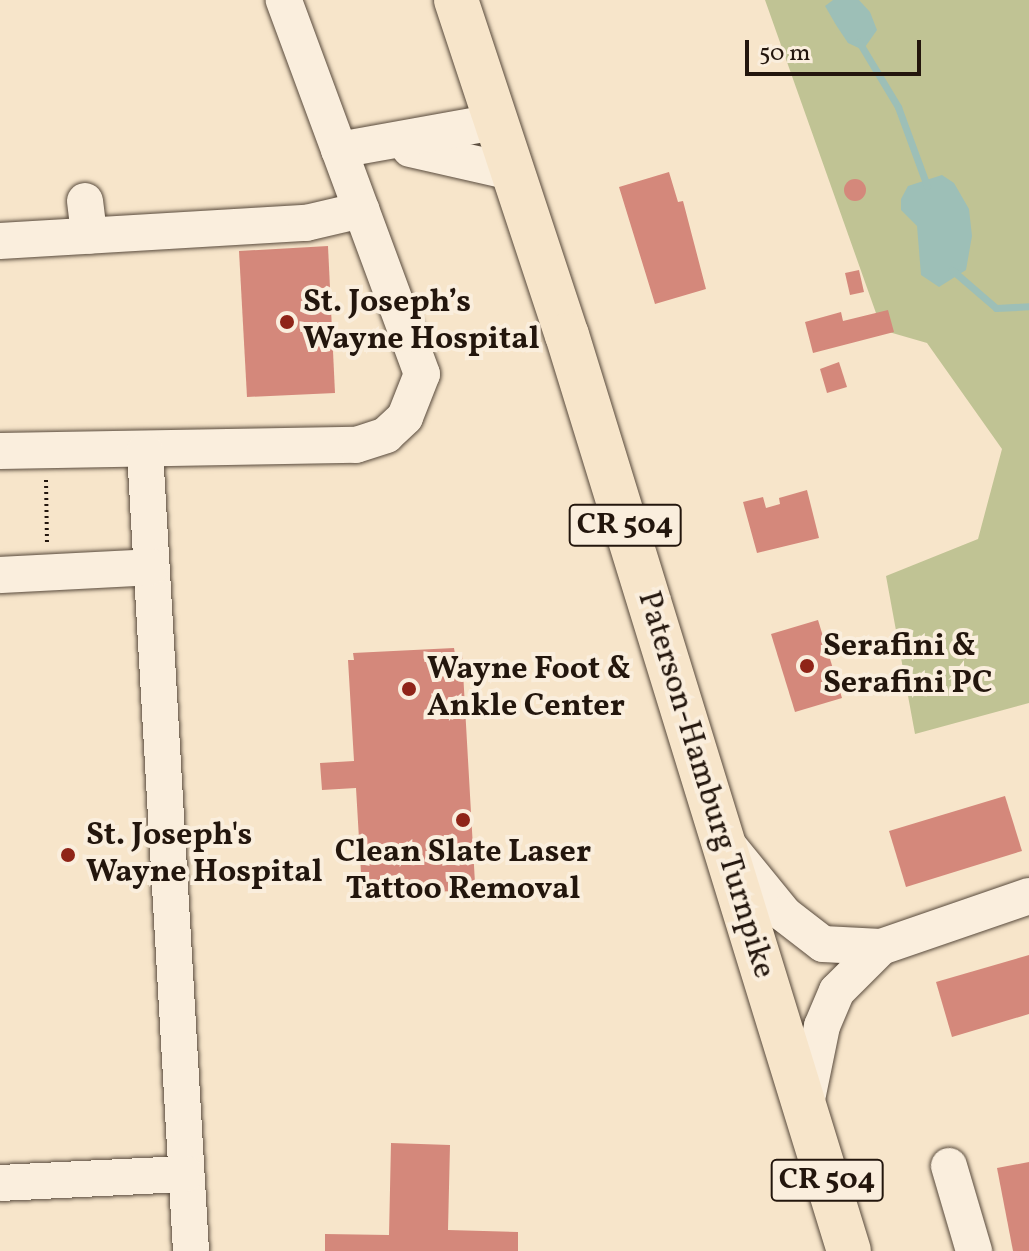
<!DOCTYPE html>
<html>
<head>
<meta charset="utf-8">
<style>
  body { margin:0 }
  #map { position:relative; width:1029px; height:1251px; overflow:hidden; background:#f7e5ca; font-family:Vollkorn,serif }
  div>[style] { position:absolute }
  .green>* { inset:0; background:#c0c394 }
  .water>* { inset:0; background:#9dbfb7 }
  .stream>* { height:7px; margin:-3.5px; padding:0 3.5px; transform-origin:3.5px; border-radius:3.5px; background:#9dbfb7 }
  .building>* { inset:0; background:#d4887b }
  .round { border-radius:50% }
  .path>* { height:4px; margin-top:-2px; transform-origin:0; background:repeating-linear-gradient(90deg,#23160d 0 2px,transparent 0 6px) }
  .roads { filter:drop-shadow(0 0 2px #584a3c) drop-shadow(0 0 2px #584a3c) }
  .minor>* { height:36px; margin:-18px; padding:0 18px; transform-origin:18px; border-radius:18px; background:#faeedd }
  .major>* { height:44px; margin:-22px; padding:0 22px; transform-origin:22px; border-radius:22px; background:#f7e5ca }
  .dots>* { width:22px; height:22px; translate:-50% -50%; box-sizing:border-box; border:4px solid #faeedd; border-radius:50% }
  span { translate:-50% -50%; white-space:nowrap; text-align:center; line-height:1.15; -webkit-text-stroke:8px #faeedd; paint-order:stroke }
  .shield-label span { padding:2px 6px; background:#faeedd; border:2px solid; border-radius:6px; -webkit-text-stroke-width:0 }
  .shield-label { font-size:30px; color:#23160d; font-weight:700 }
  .poi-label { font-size:32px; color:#23160d; font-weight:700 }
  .left { translate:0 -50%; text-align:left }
  .street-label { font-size:32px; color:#23160d }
  .scale { position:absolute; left:745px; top:40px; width:176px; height:36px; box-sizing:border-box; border:4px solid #23160d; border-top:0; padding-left:10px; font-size:24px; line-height:28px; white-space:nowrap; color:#23160d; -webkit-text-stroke:6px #faeedd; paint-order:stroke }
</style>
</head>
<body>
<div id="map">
  <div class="green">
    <div style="clip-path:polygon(765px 0,1029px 0,1029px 703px,915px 734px,886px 576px,978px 539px,1002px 449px,927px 343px,882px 330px)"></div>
  </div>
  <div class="water">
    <div style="clip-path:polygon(833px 0,859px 0,870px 12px,877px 30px,863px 50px,848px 43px,836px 25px,825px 6px)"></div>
    <div style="clip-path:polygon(942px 175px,954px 183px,969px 209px,972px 236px,966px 270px,939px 287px,921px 275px,917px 226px,901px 210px,901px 199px,908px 186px)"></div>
  </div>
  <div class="stream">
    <div style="left:859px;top:42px;width:76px;rotate:59deg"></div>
    <div style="left:898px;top:107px;width:84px;rotate:69.8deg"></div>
    <div style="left:952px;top:270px;width:58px;rotate:40.8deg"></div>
    <div style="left:996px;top:308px;width:33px;rotate:-3deg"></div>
  </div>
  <div class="building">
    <div style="clip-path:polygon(669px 172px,678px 202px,683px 201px,706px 289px,655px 304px,619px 187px)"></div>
    <div class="round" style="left:844px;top:179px;width:22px;height:22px"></div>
    <div style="clip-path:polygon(328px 246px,335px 393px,247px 397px,239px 251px)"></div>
    <div style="clip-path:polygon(859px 270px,864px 292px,850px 295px,845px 273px)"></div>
    <div style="clip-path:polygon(888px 310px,894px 332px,813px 353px,805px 322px,841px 312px,843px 321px)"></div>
    <div style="clip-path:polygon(839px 362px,847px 387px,827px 393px,820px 369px)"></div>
    <div style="clip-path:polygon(807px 490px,819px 538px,757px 553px,743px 502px,763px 497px,766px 508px,780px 504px,779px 498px)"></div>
    <div style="clip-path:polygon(818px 620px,842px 698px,795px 712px,771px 634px)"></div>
    <div style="clip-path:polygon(454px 648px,455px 654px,462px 654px,475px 883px,468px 884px,469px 890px,367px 896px,367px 889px,362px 890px,356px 788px,322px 790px,320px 763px,354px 761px,348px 660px,354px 660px,353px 653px)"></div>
    <div style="clip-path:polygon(1005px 796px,1022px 851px,906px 887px,889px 831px)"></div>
    <div style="clip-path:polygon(1029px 955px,1029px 1014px,952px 1037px,936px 982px)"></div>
    <div style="clip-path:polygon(391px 1143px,450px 1145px,448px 1230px,518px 1232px,518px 1251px,325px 1251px,325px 1234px,389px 1235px)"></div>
    <div style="clip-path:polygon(1029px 1162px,1029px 1251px,1013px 1251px,997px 1168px)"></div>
  </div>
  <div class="path">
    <div style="left:46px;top:480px;width:64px;rotate:89.1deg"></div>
  </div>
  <div class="roads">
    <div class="minor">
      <div style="left:410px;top:149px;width:105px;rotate:12.7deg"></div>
      <div style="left:339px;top:150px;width:158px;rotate:-10.2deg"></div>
      <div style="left:85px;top:201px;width:35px;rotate:83deg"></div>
      <div style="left:0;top:241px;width:307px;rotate:-3.4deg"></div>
      <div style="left:306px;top:223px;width:57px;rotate:-13.1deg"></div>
      <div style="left:0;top:451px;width:356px;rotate:-1deg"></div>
      <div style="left:356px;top:445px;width:32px;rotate:-18deg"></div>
      <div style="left:386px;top:435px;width:26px;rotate:-43deg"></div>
      <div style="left:405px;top:417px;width:46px;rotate:-68.4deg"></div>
      <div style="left:422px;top:374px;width:399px;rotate:-110.3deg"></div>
      <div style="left:145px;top:451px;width:801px;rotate:86.71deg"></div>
      <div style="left:0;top:575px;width:151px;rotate:-3deg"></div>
      <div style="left:727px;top:844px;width:90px;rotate:50.8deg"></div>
      <div style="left:784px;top:914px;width:49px;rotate:37.6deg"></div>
      <div style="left:823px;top:944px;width:58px;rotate:3deg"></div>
      <div style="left:881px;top:947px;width:157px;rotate:-19deg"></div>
      <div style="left:805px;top:1109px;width:85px;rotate:-78.4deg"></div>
      <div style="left:822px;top:1026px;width:38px;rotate:-67deg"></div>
      <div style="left:837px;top:991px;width:62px;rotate:-45deg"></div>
      <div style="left:949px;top:1166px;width:89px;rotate:73.6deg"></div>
      <div style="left:0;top:1183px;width:186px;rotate:-2.8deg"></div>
    </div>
    <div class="major">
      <div style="left:456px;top:0;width:353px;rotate:71.7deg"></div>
      <div style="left:567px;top:335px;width:958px;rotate:72.89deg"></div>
    </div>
  </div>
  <div class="dots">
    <div style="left:287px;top:322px;background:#8f2418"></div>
    <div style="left:807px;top:666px;background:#8f2418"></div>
    <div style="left:409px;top:689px;background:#8f2418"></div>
    <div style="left:463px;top:820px;background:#8f2418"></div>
    <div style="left:68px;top:855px;background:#8f2418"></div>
  </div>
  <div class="shield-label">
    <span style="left:625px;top:525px">CR 504</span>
    <span style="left:827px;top:1180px">CR 504</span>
  </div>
  <div class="poi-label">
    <span class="left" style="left:303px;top:322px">St. Joseph’s<br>Wayne Hospital</span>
    <span class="left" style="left:823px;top:666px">Serafini &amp;<br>Serafini PC</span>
    <span class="left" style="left:427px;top:689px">Wayne Foot &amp;<br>Ankle Center</span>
    <span class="left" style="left:86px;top:855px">St. Joseph's<br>Wayne Hospital</span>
    <span style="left:463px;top:872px">Clean Slate Laser<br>Tattoo Removal</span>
  </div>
  <div class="street-label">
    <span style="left:705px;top:785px;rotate:73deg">Paterson-Hamburg Turnpike</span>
  </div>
  <div class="scale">50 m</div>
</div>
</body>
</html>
